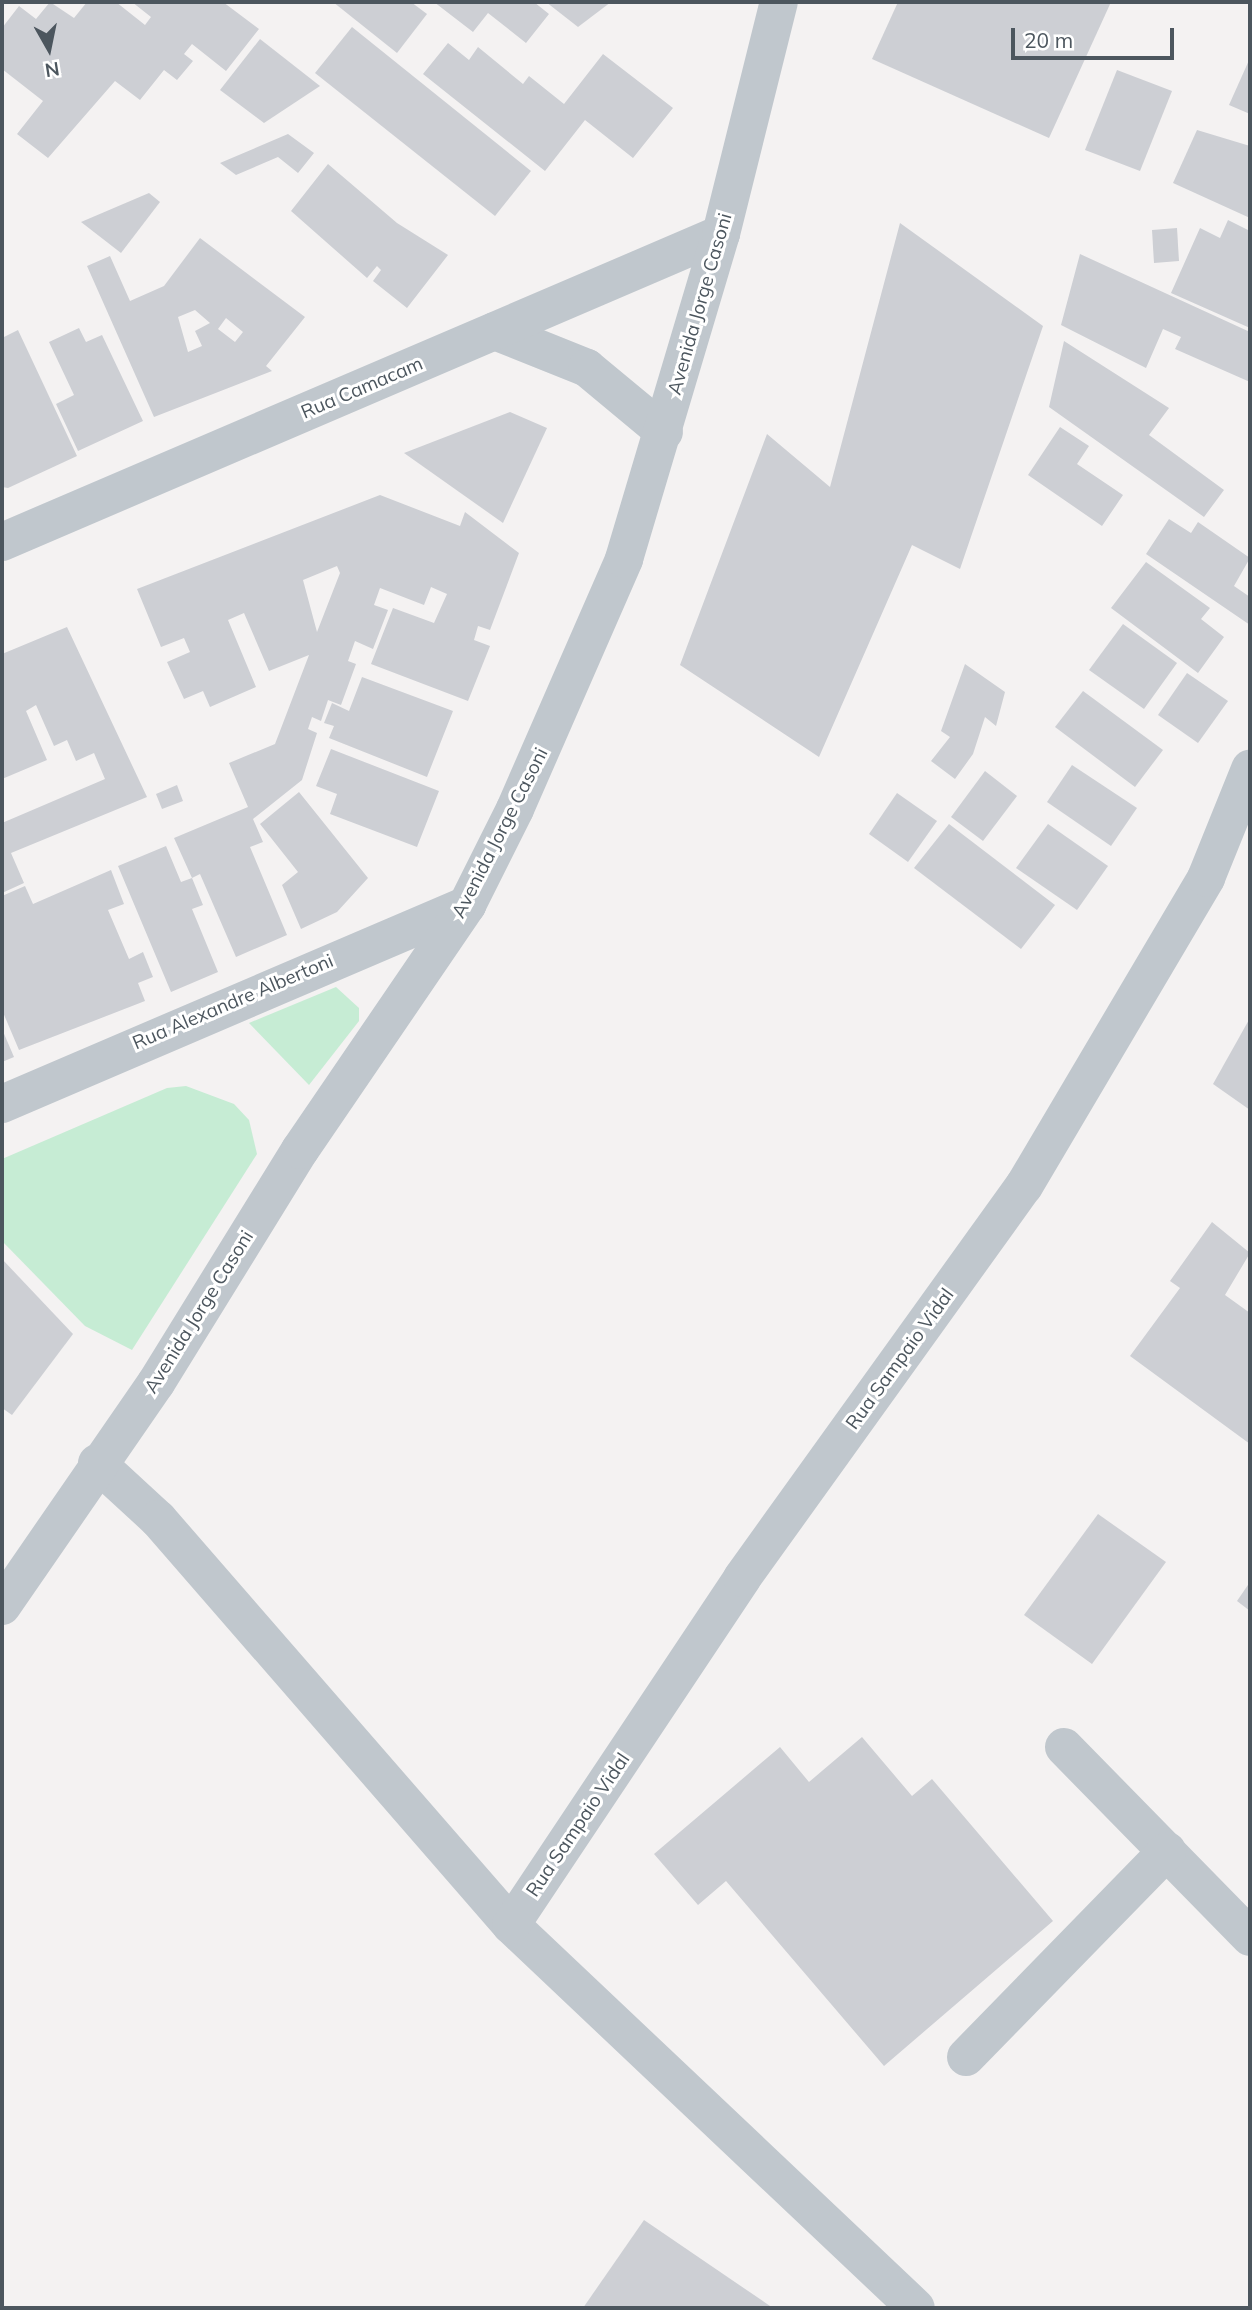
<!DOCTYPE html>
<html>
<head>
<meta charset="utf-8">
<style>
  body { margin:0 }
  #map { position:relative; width:1252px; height:2310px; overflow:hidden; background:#f4f2f2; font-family:Mulish,sans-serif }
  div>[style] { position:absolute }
  .green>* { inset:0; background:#c6ecd4 }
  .building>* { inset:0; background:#cdcfd4 }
  .minor>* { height:38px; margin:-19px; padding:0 19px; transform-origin:19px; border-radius:19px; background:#c0c7cd }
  span { translate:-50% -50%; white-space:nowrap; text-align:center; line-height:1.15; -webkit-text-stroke:6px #fff; paint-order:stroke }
  .street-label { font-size:19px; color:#4c565e }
  .frame { position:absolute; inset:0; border:4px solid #4c565e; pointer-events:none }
  .north { position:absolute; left:14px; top:14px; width:70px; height:70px; -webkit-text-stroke:5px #fff; paint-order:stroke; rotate:171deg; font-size:19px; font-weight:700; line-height:28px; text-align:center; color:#4c565e }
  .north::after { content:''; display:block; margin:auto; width:24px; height:32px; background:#4c565e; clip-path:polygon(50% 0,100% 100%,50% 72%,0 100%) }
  .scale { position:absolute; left:1011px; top:28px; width:163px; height:32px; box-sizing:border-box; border:4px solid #4c565e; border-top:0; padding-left:9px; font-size:21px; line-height:24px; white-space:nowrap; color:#4c565e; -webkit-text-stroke:5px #fff; paint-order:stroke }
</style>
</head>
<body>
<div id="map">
  <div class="green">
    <div style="clip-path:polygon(336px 987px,359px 1008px,359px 1021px,309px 1085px,249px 1023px)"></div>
    <div style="clip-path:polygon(186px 1086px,234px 1104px,249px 1120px,257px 1154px,132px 1350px,85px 1326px,2px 1241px,2px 1159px,167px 1088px)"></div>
  </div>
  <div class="building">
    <div style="clip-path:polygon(50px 2px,74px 18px,87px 2px,116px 2px,145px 25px,151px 17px,132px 2px,223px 2px,259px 29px,226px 71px,192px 44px,184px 54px,193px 61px,177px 80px,164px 70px,140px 100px,115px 81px,48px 158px,17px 134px,43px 101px,2px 69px,2px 28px,19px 6px,36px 19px)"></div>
    <div style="clip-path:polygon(333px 2px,411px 2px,427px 14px,397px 53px)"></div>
    <div style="clip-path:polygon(434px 2px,534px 2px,549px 14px,526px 43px,488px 13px,473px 32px)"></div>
    <div style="clip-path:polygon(546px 2px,611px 2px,578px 27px)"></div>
    <div style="clip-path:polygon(898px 2px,1111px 2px,1049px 138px,872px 59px)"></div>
    <div style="clip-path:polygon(352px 27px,531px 171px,495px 216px,315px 73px)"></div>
    <div style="clip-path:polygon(260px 39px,320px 86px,264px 123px,220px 90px)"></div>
    <div style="clip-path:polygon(448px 43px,469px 60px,478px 47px,523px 84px,529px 76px,564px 104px,603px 54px,673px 108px,633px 158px,585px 120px,545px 171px,423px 74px)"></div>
    <div style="clip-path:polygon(1250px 58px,1250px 114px,1229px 105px)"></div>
    <div style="clip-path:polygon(1117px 70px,1172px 91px,1140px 171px,1085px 150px)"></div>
    <div style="clip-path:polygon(1197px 130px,1250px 146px,1250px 218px,1173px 183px)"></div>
    <div style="clip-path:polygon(288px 134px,314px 153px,298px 173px,278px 157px,236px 175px,220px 163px)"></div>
    <div style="clip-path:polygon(328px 164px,397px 223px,448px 255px,407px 308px,373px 281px,381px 270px,377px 266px,367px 278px,291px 211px)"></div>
    <div style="clip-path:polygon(149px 193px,160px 202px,121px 253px,81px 222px)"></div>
    <div style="clip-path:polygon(1228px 220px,1250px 231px,1250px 328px,1171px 293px,1200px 228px,1220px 238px)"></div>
    <div style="clip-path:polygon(900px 223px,1043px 326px,960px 569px,912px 545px,819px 757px,680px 665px,767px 434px,830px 487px)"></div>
    <div style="clip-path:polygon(1177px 228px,1179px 261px,1154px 263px,1152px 230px)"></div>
    <div style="clip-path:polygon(evenodd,200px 238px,305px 317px,266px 366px,272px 371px,154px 417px,87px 266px,110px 256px,130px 301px,164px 286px,200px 238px,195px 310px,210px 323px,195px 331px,202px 346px,188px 352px,178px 317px,195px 310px,200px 238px,226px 318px,243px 332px,235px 342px,218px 329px,226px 318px)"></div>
    <div style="clip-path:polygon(1080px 254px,1250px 332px,1250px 382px,1175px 349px,1181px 337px,1163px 329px,1146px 368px,1061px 325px)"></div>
    <div style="clip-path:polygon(79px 328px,86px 342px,102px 335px,143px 421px,78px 451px,56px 404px,74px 395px,49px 342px)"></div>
    <div style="clip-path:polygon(18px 330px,77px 456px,8px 488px,2px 487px,2px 338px)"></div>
    <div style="clip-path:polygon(1064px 341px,1169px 408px,1149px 435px,1224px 490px,1204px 517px,1049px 407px)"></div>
    <div style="clip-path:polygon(510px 412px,547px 428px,503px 523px,404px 453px)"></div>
    <div style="clip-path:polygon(1060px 427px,1089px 446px,1077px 464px,1123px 495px,1102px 526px,1028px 475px)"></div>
    <div style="clip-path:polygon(evenodd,380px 495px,460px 526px,465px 512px,519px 553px,490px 630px,478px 626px,474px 640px,490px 646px,468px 701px,371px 664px,393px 608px,434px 623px,447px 594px,431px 587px,424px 605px,380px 588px,374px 605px,388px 610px,373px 649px,355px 641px,348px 661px,356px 664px,341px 705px,328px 700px,321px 721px,312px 717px,308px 729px,317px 733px,302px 780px,253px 819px,263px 842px,250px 847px,287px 935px,236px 957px,200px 874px,192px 878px,174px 838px,248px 807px,229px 763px,275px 744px,309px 655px,269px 671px,244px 613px,228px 620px,256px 687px,210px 707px,203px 691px,184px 699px,167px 662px,190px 652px,184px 638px,161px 647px,137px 589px,380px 495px,337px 566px,340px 573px,317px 632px,303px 580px,337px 566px)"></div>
    <div style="clip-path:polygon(1169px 519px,1191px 533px,1198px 522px,1250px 558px,1234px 586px,1250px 597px,1250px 625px,1146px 554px)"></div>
    <div style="clip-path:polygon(1146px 562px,1210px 608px,1201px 619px,1224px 637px,1198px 673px,1111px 608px)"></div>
    <div style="clip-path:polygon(1123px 624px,1177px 663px,1144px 709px,1089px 670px)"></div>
    <div style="clip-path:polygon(67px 627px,147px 797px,11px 853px,24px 883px,2px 893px,2px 823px,105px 779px,94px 753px,76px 761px,67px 740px,54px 746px,36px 705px,26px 711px,47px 760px,2px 779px,2px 654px)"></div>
    <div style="clip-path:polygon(965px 664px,1005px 692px,996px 726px,985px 717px,973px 754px,955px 779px,931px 761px,950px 737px,941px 731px)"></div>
    <div style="clip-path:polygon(1187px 673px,1228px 701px,1198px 743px,1158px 715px)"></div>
    <div style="clip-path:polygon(362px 677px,453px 711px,427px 777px,329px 738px,334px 726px,324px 723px,332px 703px,349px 711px)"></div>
    <div style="clip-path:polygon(1083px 691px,1163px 750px,1135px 787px,1055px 727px)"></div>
    <div style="clip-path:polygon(331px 749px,439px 791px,417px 847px,330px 814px,337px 794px,316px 786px)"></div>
    <div style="clip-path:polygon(1072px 765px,1137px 808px,1111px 846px,1047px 802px)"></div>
    <div style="clip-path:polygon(985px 771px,1017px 796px,983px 841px,951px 817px)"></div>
    <div style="clip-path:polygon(177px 785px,183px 801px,162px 809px,156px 794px)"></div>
    <div style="clip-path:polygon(299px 792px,368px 878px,337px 912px,301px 929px,282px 885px,298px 872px,260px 824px)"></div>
    <div style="clip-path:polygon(897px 793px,937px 821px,908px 862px,869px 834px)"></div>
    <div style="clip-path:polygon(949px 824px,1055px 905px,1021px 949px,914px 868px)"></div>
    <div style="clip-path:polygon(1048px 824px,1108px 866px,1077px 910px,1016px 868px)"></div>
    <div style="clip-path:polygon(166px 846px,181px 882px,192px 878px,203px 905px,192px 909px,218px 972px,171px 992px,118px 866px)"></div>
    <div style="clip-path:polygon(111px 870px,124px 904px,108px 910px,129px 959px,143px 952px,153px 977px,138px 983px,145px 1001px,19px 1050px,2px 1010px,2px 896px,25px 886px,33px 904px)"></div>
    <div style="clip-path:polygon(1250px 1018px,1250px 1110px,1213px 1084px)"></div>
    <div style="clip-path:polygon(2px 1029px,14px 1057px,2px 1062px)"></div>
    <div style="clip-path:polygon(1212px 1222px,1250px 1253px,1225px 1295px,1250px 1313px,1250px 1444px,1130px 1356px,1180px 1288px,1170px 1281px)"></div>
    <div style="clip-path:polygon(2px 1259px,73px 1334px,12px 1415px,2px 1408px)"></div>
    <div style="clip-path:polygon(1098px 1514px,1166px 1562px,1092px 1664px,1024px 1615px)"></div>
    <div style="clip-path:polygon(1250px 1582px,1250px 1611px,1237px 1601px)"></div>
    <div style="clip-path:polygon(862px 1737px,912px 1796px,932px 1779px,1053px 1921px,884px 2066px,726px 1881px,698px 1905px,654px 1854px,780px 1747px,809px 1782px)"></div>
    <div style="clip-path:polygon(644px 2220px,773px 2308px,583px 2308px)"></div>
  </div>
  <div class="minor">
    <div style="left:495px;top:331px;width:99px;rotate:21.9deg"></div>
    <div style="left:587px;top:368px;width:100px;rotate:39.7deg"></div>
    <div style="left:2px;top:542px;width:782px;rotate:-23.19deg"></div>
    <div style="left:2px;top:1104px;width:506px;rotate:-23.17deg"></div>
    <div style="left:97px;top:1463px;width:83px;rotate:42.6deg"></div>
    <div style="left:158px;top:1519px;width:538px;rotate:48.99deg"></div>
    <div style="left:511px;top:1925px;width:557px;rotate:43.4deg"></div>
    <div style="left:2px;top:1606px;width:271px;rotate:-55.4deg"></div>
    <div style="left:156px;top:1383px;width:274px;rotate:-58.3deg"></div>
    <div style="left:300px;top:1150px;width:297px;rotate:-55.7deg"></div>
    <div style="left:467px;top:905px;width:107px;rotate:-63.4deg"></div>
    <div style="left:515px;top:809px;width:273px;rotate:-66.4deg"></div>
    <div style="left:624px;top:559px;width:339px;rotate:-73.4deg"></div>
    <div style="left:721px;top:234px;width:239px;rotate:-76deg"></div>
    <div style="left:1064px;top:1747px;width:266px;rotate:45.6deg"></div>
    <div style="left:511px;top:1925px;width:417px;rotate:-56.3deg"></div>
    <div style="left:742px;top:1578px;width:483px;rotate:-54.3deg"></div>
    <div style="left:1024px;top:1186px;width:358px;rotate:-59.4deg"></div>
    <div style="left:1206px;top:878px;width:118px;rotate:-68deg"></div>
    <div style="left:966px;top:2057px;width:288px;rotate:-45.7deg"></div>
  </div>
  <div class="street-label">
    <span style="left:700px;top:304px;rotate:-74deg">Avenida Jorge Casoni</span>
    <span style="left:362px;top:388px;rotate:-23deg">Rua Camacam</span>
    <span style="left:500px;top:833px;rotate:-63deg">Avenida Jorge Casoni</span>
    <span style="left:233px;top:1002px;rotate:-23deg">Rua Alexandre Albertoni</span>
    <span style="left:199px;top:1312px;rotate:-58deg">Avenida Jorge Casoni</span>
    <span style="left:900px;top:1359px;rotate:-54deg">Rua Sampaio Vidal</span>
    <span style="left:578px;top:1825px;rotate:-56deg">Rua Sampaio Vidal</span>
  </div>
  <div class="frame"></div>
  <div class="north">N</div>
  <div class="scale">20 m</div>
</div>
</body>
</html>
